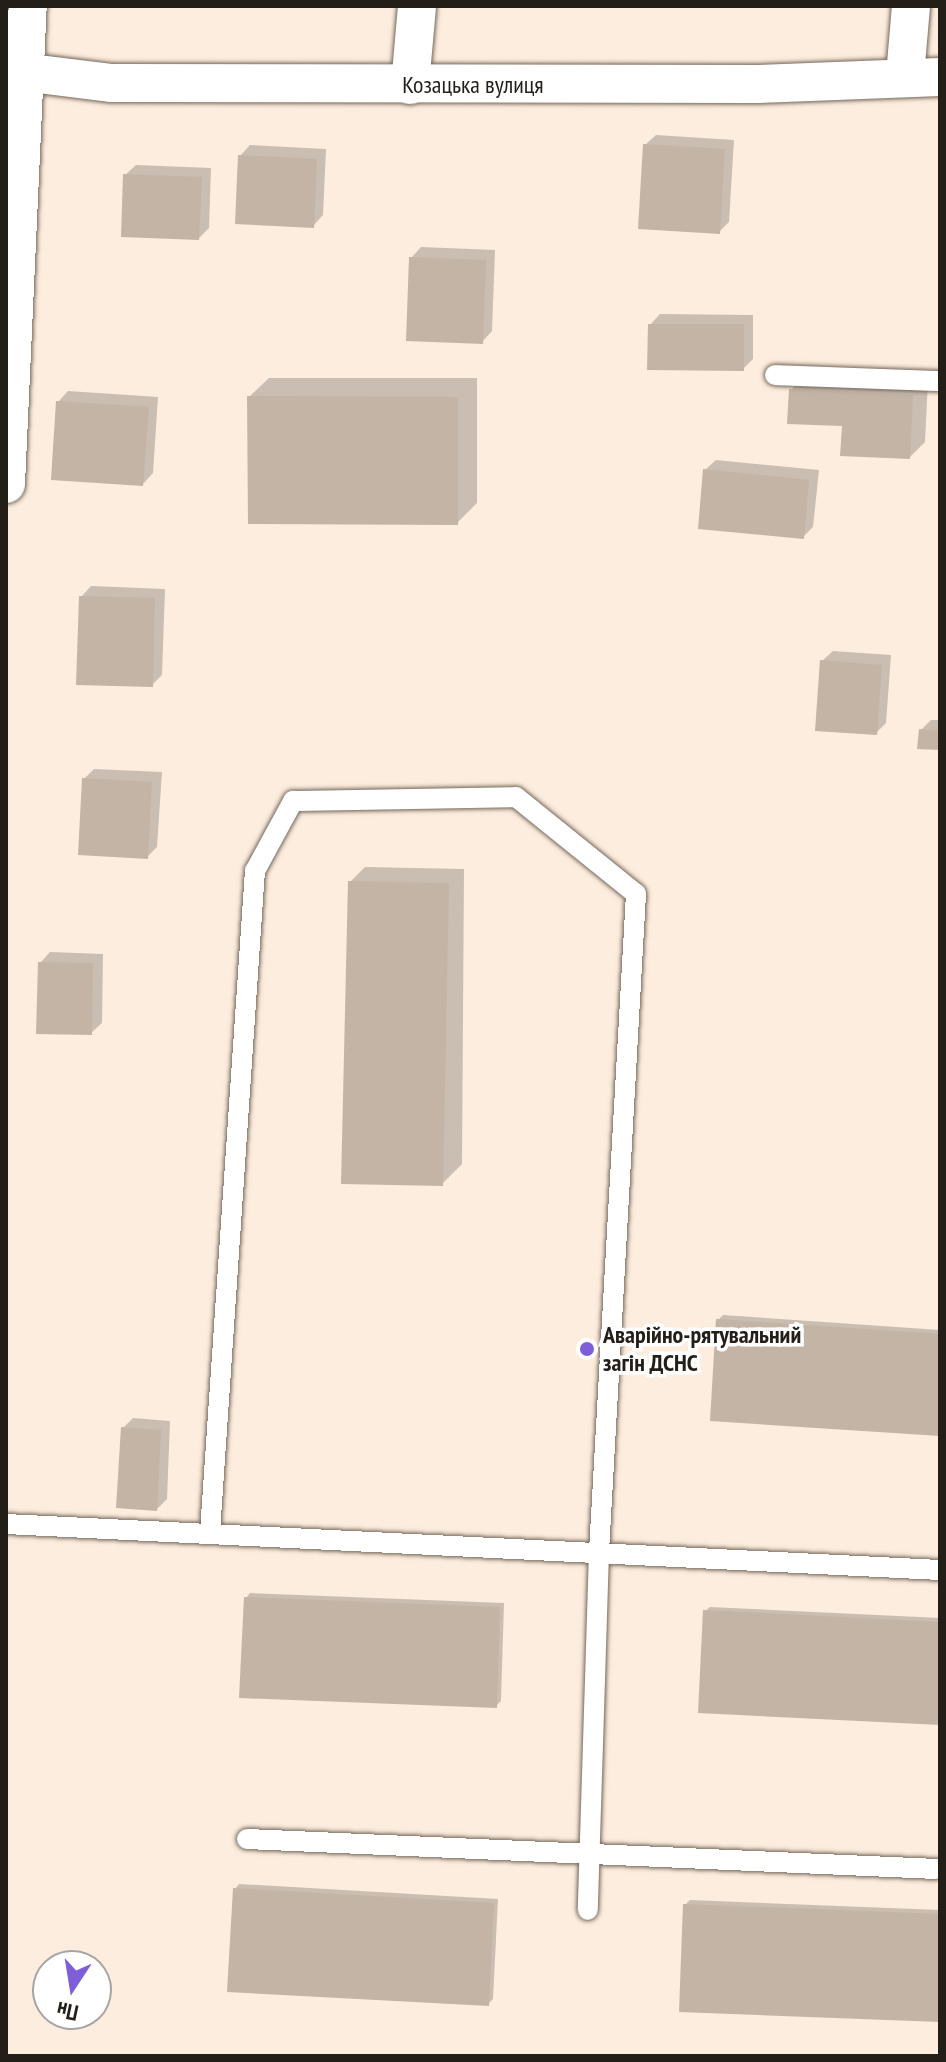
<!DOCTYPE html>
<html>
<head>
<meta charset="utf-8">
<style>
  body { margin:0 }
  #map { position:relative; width:946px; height:2062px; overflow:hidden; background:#fdedde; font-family:"PT Sans Narrow",sans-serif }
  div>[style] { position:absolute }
  .shadow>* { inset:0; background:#0003 }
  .building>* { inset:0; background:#c3b4a6 }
  .roads { filter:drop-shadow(0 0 2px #74675a) drop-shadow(0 0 2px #74675a) }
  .service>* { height:20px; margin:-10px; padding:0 10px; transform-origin:10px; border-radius:10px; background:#fff }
  .minor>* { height:38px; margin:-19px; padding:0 19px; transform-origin:19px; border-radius:19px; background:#fff }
  .dots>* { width:22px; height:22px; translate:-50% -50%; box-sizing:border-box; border:4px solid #fff; border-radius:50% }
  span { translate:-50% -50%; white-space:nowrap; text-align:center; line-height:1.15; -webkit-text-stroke:7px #fff; paint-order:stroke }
  .street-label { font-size:24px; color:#241e19 }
  .poi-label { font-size:24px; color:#241e19; font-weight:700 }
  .left { translate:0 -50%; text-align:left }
  .frame { position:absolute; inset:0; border:8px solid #241e19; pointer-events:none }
  .north { position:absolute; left:32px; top:1950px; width:80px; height:80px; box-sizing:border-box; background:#fff; border:2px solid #a7a5a3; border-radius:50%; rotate:192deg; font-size:22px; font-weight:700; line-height:32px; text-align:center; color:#241e19 }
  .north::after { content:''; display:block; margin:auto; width:28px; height:36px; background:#7f5ed9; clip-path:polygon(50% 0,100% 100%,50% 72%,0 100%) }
</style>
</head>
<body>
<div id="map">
  <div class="shadow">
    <div style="clip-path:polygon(656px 135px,734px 140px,729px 222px,719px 232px,645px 145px)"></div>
    <div style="clip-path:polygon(250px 145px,326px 149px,323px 215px,313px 226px,240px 156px)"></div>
    <div style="clip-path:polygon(136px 165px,211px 168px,209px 228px,199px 238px,125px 175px)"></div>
    <div style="clip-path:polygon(421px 247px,495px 250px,492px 331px,482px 342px,411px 258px)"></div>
    <div style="clip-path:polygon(660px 314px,753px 315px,753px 359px,743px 369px,650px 325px)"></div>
    <div style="clip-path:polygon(806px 375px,928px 380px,925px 442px,910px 457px,791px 390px)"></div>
    <div style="clip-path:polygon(269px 378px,477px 378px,477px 503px,457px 523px,249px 397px)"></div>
    <div style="clip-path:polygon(68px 391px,158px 397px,153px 473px,143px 484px,58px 402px)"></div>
    <div style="clip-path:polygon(716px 460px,819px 470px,813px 527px,803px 537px,705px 470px)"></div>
    <div style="clip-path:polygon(91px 586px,165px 589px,162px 675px,152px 685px,81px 597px)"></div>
    <div style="clip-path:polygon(833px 651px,891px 655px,886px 723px,876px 733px,822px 661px)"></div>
    <div style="clip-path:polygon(931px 720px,940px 720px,940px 748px,921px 730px)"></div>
    <div style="clip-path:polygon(94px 769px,162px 772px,157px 847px,147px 857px,84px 779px)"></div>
    <div style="clip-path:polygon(365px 867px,464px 869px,462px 1164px,442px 1184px,350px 882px)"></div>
    <div style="clip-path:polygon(50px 952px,103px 954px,102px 1023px,91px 1033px,40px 963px)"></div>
    <div style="clip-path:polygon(723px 1315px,940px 1330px,940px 1434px,718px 1320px)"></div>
    <div style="clip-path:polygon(133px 1418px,170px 1421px,167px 1499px,157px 1509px,123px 1428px)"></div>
    <div style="clip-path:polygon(250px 1593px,504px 1603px,501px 1701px,496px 1706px,246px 1598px)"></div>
    <div style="clip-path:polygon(710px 1607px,940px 1618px,940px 1723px,705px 1611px)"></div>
    <div style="clip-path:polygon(239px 1884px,498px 1899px,493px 1999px,488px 2004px,235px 1889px)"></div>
    <div style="clip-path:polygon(690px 1900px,940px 1910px,940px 2019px,685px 1905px)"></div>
  </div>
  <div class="building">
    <div style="clip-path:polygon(643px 144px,725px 149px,720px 234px,638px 229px)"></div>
    <div style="clip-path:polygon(238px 155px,317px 159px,314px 228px,235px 224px)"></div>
    <div style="clip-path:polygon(123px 174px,202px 177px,199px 240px,121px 237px)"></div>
    <div style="clip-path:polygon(409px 257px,486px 260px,483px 344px,406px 341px)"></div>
    <div style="clip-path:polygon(648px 324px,744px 324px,744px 371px,647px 370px)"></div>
    <div style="clip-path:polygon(789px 389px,913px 395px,910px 459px,840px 456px,842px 426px,787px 424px)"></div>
    <div style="clip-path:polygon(247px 396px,458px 397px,458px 525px,248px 524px)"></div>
    <div style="clip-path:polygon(56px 401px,149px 407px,143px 486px,51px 480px)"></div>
    <div style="clip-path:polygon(703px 469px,809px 480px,804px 539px,698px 529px)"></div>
    <div style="clip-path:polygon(79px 596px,155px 598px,153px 687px,76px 685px)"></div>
    <div style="clip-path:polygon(820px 660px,882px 665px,877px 735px,815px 731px)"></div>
    <div style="clip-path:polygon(919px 729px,940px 731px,940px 750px,917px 749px)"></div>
    <div style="clip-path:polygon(82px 778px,152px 782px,148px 859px,78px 855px)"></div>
    <div style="clip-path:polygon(348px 881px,449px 883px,443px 1186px,341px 1184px)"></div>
    <div style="clip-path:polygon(38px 962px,93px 963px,92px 1035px,36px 1034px)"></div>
    <div style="clip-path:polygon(716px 1319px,940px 1334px,940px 1436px,710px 1421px)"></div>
    <div style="clip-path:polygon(121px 1427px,161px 1430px,157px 1511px,116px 1508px)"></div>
    <div style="clip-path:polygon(244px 1597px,500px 1607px,497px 1708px,239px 1698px)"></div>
    <div style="clip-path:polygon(703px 1610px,940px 1622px,940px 1725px,698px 1713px)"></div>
    <div style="clip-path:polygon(233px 1888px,494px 1903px,489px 2006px,227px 1992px)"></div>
    <div style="clip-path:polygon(683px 1904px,940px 1914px,940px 2022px,679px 2012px)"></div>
  </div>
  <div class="roads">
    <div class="service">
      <div style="left:775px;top:375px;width:165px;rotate:2.1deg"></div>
      <div style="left:6px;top:1524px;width:935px;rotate:2.82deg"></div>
      <div style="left:210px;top:1532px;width:663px;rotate:-86.11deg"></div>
      <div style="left:255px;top:871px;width:80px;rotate:-61.5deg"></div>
      <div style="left:293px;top:801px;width:223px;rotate:-1deg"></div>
      <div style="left:516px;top:797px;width:154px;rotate:38.9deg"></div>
      <div style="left:636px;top:894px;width:659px;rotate:93.22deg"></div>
      <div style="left:599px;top:1552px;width:358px;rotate:91.8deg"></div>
      <div style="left:247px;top:1839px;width:690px;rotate:2.49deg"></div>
    </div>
    <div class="minor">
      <div style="left:6px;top:70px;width:107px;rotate:7deg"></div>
      <div style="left:112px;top:83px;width:646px;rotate:0.09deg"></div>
      <div style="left:758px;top:84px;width:182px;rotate:-2.2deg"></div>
      <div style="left:905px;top:76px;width:70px;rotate:-85.1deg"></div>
      <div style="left:410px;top:85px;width:79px;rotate:-84.9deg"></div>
      <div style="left:6px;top:484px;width:479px;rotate:-87.4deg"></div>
    </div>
  </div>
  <div class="dots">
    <div style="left:587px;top:1349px;background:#7f5ed9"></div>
  </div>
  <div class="street-label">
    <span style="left:473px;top:85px">Козацька вулиця</span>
  </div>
  <div class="poi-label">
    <span class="left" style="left:603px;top:1349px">Аварійно-рятувальний<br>загін ДСНС</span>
  </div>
  <div class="frame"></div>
  <div class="north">Пн</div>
</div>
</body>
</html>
